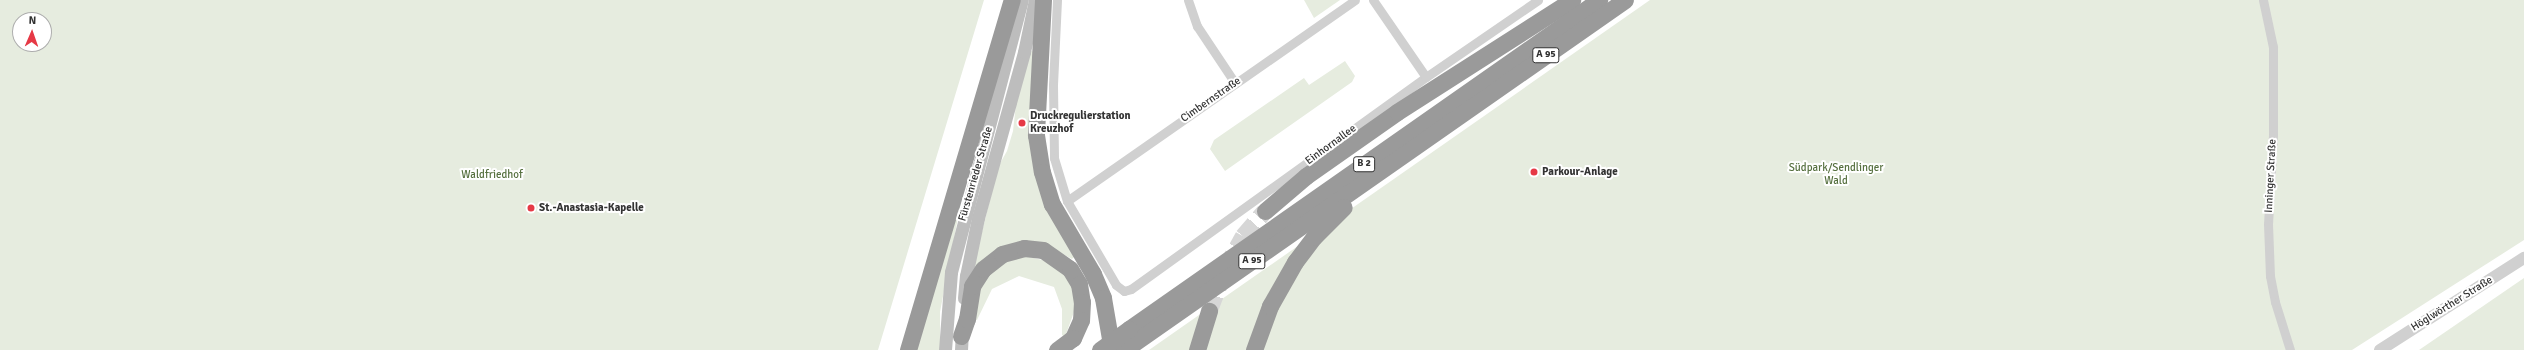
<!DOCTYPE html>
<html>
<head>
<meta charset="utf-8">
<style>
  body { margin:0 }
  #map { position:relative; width:2524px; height:350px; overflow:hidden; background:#fff; font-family:Signika,sans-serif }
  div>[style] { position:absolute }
  .green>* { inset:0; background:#e6ecdf }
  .motorway-tunnel>* { height:17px; margin-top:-8.5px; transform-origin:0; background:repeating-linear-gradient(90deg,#d6d6d6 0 17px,transparent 0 25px) }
  .minor>* { height:9px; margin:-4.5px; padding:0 4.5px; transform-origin:4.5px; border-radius:4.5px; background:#d0d0d0 }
  .tertiary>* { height:12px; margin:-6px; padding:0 6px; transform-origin:6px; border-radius:6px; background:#d0d0d0 }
  .secondary>* { height:13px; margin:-6.5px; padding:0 6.5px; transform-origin:6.5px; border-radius:6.5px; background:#bdbdbd }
  .motorway>* { height:17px; margin:-8.5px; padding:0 8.5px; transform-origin:8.5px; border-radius:8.5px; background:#9a9a9a }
  .motorway-bridge>* { height:17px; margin:-8.5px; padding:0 8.5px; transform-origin:8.5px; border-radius:8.5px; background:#9a9a9a }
  .dots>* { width:11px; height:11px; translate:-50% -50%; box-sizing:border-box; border:2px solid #fff; border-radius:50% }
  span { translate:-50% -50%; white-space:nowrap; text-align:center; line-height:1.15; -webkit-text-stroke:4px #fff; paint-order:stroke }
  .shield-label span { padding:1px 3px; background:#fff; border:1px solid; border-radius:3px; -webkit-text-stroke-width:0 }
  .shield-label { font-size:10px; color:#333; font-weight:700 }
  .street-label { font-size:11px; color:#333 }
  .poi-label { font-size:11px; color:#333; font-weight:700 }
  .left { translate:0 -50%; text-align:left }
  .park-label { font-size:11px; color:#56703f }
  .north { position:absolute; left:12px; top:12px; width:40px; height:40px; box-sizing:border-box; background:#fff; border:1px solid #adadad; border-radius:50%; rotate:2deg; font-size:11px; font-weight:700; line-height:16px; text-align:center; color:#333 }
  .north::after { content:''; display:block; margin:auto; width:14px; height:18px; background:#e63946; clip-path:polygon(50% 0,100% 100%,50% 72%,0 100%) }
</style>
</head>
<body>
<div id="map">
  <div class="green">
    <div style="clip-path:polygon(evenodd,0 0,984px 0,878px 350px,0 350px,0 0,20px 20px,44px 20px,44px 44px,20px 44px,20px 20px)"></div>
    <div style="clip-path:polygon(1304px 0,1340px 0,1314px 18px)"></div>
    <div style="clip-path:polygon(1650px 0,2524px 0,2524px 240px,2352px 350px,1149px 350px)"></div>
    <div style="clip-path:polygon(1031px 51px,1035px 52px,1031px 131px,1075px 256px,1072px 259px,1050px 247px,972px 272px,998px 167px,1007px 151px,1013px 131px,1016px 104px)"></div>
    <div style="clip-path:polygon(1345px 61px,1355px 76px,1352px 82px,1225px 171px,1210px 149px,1214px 140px,1304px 78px,1309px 85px)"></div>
    <div style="clip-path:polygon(965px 181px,940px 312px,940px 350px,915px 350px)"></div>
    <div style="clip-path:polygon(1025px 256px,1051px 262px,1064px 273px,1073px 287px,1075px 309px,1065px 337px,1062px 335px,1062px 309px,1054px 287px,1019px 276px,992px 289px,977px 320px,972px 320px,980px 289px,988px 275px,1004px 261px)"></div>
    <div style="clip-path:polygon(2524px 278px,2524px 350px,2419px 350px)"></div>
  </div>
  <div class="motorway-tunnel">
    <div style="left:1209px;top:311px;width:45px;rotate:-69.1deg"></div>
    <div style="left:1225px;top:269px;width:38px;rotate:-61deg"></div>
    <div style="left:1243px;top:236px;width:33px;rotate:-49deg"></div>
  </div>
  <div class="minor">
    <div style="left:1057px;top:0;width:85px;rotate:92.7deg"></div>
    <div style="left:1053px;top:85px;width:73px;rotate:89.2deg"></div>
    <div style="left:1054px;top:158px;width:45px;rotate:73.2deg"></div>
    <div style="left:1067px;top:201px;width:97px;rotate:59.7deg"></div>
    <div style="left:1116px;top:285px;width:10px;rotate:37deg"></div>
    <div style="left:1124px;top:291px;width:7px;rotate:-16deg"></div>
    <div style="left:1131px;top:289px;width:363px;rotate:-35.7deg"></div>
    <div style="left:1426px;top:77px;width:136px;rotate:-34.5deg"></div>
    <div style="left:1188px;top:0;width:28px;rotate:71deg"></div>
    <div style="left:1197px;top:26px;width:69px;rotate:56.3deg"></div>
    <div style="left:1373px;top:0;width:93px;rotate:55.5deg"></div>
    <div style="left:2263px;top:0;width:48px;rotate:78deg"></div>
    <div style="left:2273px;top:47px;width:88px;rotate:90deg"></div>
    <div style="left:2273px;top:135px;width:89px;rotate:93.2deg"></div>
    <div style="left:2268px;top:224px;width:52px;rotate:87.8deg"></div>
    <div style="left:2270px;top:276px;width:26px;rotate:79deg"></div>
    <div style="left:2275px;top:302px;width:50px;rotate:72.6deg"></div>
    <div style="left:1067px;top:201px;width:351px;rotate:-34.9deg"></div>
  </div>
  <div class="tertiary">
    <div style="left:2380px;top:350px;width:171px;rotate:-32.6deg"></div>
  </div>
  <div class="secondary">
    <div style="left:964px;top:298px;width:22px;rotate:-85deg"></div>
    <div style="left:966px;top:276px;width:59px;rotate:-78.3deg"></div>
    <div style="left:978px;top:218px;width:172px;rotate:-74.5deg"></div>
    <div style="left:1024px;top:52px;width:53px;rotate:-78.1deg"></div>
    <div style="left:945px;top:350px;width:78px;rotate:-85.6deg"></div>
    <div style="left:951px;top:272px;width:281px;rotate:-75.4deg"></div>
    <div style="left:961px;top:350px;width:22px;rotate:-87deg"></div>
  </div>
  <div class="motorway">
    <div style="left:1043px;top:0;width:135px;rotate:93deg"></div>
    <div style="left:1036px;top:135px;width:37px;rotate:81deg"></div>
    <div style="left:1042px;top:172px;width:34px;rotate:73deg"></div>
    <div style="left:1052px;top:204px;width:81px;rotate:59.6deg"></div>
    <div style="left:1093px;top:274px;width:26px;rotate:67deg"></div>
    <div style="left:1103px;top:298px;width:53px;rotate:80.2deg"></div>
    <div style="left:1265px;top:211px;width:54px;rotate:-40.5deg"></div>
    <div style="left:1306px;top:176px;width:111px;rotate:-35.1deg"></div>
    <div style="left:1397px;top:112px;width:208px;rotate:-32.6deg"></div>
    <div style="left:1129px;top:329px;width:574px;rotate:-34.99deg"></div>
    <div style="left:961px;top:336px;width:18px;rotate:-71deg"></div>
    <div style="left:967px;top:319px;width:33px;rotate:-81deg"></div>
    <div style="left:972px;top:286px;width:20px;rotate:-57deg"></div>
    <div style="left:983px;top:269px;width:24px;rotate:-38deg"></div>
    <div style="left:1002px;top:254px;width:23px;rotate:-15deg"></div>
    <div style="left:1024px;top:248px;width:19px;rotate:6deg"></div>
    <div style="left:1043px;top:250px;width:33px;rotate:35deg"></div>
    <div style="left:1070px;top:269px;width:17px;rotate:59deg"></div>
    <div style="left:1079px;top:284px;width:18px;rotate:81deg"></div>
    <div style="left:1082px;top:302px;width:18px;rotate:93deg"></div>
    <div style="left:1081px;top:320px;width:20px;rotate:114deg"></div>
    <div style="left:1073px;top:338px;width:20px;rotate:143deg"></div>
    <div style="left:908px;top:350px;width:365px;rotate:-73.5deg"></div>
    <div style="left:1124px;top:350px;width:611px;rotate:-34.94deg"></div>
    <div style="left:1197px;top:350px;width:41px;rotate:-72.9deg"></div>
    <div style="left:1254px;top:350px;width:47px;rotate:-70deg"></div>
    <div style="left:1270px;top:306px;width:51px;rotate:-60.4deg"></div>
    <div style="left:1295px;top:262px;width:31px;rotate:-53deg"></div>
    <div style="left:1314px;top:237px;width:42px;rotate:-45deg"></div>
  </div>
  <div class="motorway-bridge">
    <div style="left:1100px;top:350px;width:36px;rotate:-36deg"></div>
  </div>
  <div class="dots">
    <div style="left:1022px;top:123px;background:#e63946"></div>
    <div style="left:1534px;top:172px;background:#e63946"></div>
    <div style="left:531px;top:208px;background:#e63946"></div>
  </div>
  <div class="shield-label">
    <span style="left:1546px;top:55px">A 95</span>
    <span style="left:1364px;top:164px">B 2</span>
    <span style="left:1252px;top:261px">A 95</span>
  </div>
  <div class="street-label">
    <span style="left:1211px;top:100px;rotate:-35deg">Cimbernstraße</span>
    <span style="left:1331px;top:145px;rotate:-36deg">Einhornallee</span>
    <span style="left:976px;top:174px;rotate:-74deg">Fürstenrieder Straße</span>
    <span style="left:2271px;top:176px;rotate:-87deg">Inninger Straße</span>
    <span style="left:2452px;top:304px;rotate:-32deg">Höglwörther Straße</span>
  </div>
  <div class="poi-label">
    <span class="left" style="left:1030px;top:123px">Druckregulierstation<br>Kreuzhof</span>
    <span class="left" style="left:1542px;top:172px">Parkour-Anlage</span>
    <span class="left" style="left:539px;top:208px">St.-Anastasia-Kapelle</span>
  </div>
  <div class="park-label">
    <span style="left:1836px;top:175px">Südpark/Sendlinger<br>Wald</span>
    <span style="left:492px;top:175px">Waldfriedhof</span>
  </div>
  <div class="north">N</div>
</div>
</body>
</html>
